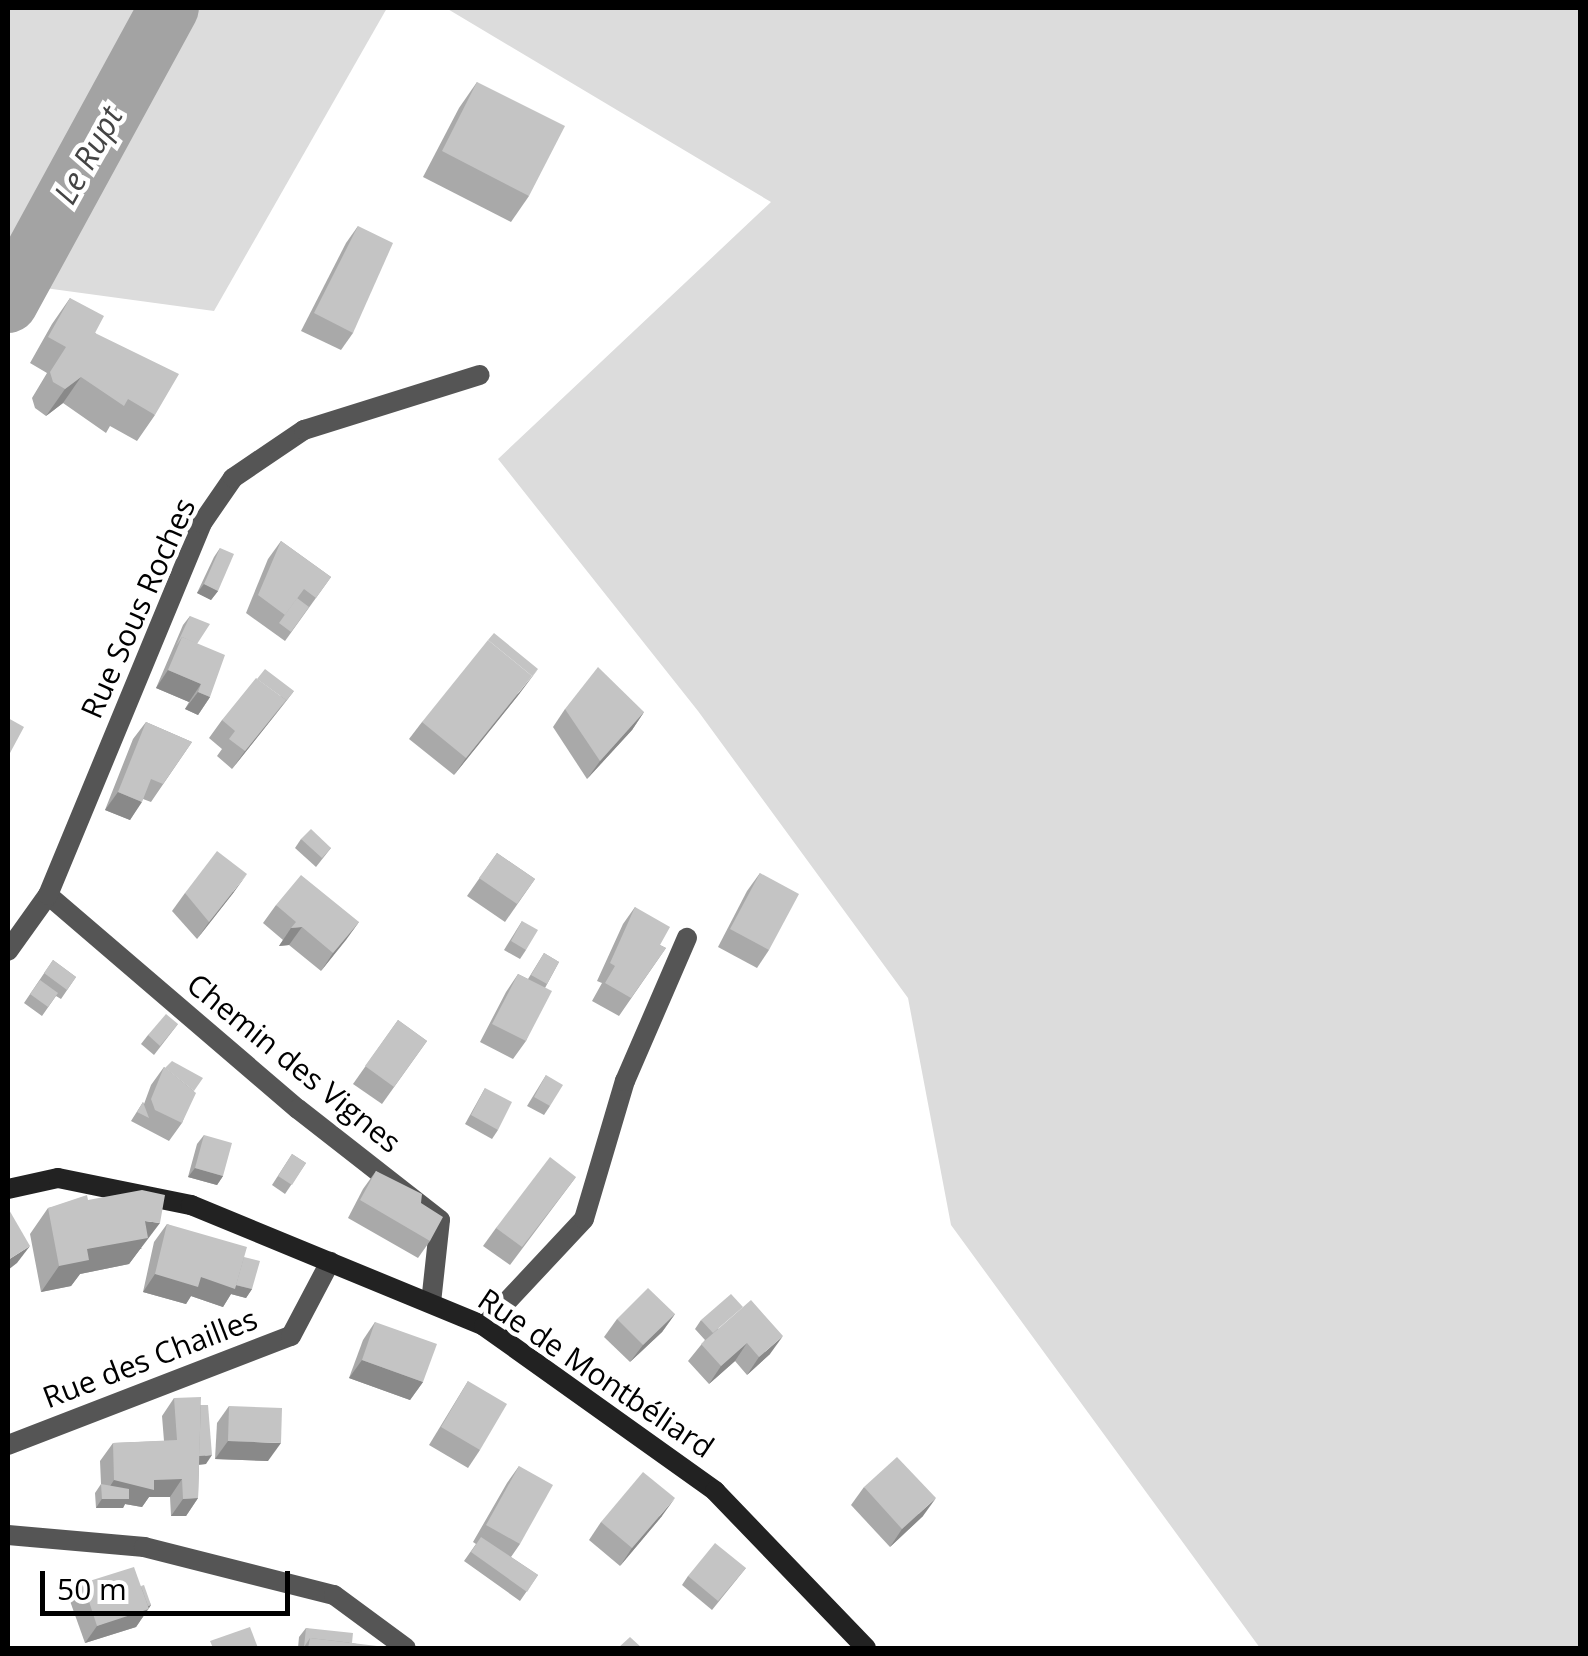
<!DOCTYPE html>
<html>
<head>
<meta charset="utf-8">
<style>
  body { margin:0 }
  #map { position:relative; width:1588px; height:1656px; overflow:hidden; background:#fff; font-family:"Open Sans",sans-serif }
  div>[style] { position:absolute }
  .green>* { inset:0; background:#dcdcdc }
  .river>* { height:60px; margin:-30px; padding:0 30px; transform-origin:30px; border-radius:30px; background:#a3a3a3 }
  .street>* { height:20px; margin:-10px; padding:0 10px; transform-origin:10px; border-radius:10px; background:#555 }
  .secondary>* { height:20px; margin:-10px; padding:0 10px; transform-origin:10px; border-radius:10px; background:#222 }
  .wall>* { inset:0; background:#a9a9a9 }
  .shaded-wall>* { inset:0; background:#898989 }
  .building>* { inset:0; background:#c4c4c4 }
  span { translate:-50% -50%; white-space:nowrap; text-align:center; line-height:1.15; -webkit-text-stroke:9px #fff; paint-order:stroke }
  .street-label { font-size:30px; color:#000 }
  .water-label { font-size:32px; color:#444; font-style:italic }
  .frame { position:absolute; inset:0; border:10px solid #000; pointer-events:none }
  .scale { position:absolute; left:40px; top:1571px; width:250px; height:45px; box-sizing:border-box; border:5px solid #000; border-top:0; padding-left:12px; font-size:30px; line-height:35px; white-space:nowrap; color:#000; -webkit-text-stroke:8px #fff; paint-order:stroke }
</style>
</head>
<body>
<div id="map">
  <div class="green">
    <div style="clip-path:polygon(8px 8px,387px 8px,214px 311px,8px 283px)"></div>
    <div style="clip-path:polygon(446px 8px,1580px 8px,1580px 1648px,1260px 1648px,951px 1225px,908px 998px,698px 711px,498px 459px,771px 202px)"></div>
  </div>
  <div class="river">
    <div style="left:8px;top:303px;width:336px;rotate:-61.4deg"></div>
  </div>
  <div class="street">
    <div style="left:48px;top:895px;width:329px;rotate:40.6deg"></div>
    <div style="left:298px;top:1109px;width:180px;rotate:38deg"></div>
    <div style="left:440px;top:1220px;width:83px;rotate:96.2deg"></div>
    <div style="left:8px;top:951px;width:69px;rotate:-54.5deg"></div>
    <div style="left:48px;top:895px;width:403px;rotate:-67.5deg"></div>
    <div style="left:202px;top:523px;width:55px;rotate:-55.4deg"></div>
    <div style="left:233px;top:478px;width:86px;rotate:-34.1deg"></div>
    <div style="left:304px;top:430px;width:184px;rotate:-17.4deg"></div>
    <div style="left:484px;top:1326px;width:146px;rotate:-46.9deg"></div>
    <div style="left:584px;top:1219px;width:144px;rotate:-73.5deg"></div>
    <div style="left:625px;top:1081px;width:156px;rotate:-66.6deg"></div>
    <div style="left:8px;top:1445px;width:303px;rotate:-21.1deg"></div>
    <div style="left:291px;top:1336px;width:84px;rotate:-62.2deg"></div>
    <div style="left:8px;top:1535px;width:137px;rotate:5deg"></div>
    <div style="left:144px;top:1547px;width:196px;rotate:14.2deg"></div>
    <div style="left:334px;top:1595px;width:89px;rotate:36.4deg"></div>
  </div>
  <div class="secondary">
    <div style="left:8px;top:1189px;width:51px;rotate:-12.4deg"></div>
    <div style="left:58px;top:1178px;width:136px;rotate:11.5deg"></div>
    <div style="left:191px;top:1205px;width:317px;rotate:22.4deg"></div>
    <div style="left:484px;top:1326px;width:284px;rotate:35.5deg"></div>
    <div style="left:715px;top:1491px;width:218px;rotate:46.1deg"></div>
  </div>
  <div class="wall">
    <div style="clip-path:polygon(477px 82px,529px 196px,511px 222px,423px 177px,459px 108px)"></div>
    <div style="clip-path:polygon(358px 226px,353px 333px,341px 350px,301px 331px,346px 243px)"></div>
    <div style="clip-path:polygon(70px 298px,155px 415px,137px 441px,110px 426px,106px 433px,63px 403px,46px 416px,35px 408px,32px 398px,47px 373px,30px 363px,52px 324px)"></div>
    <div style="clip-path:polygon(281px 541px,331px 577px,285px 641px,246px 613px,268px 559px)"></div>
    <div style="clip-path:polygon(220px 548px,218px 591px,211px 600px,197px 593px,214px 557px)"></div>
    <div style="clip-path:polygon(190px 616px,210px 697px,198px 715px,185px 709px,189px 702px,156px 688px,183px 625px)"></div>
    <div style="clip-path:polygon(294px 691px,232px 769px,217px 756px,222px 749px,209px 738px,222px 720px)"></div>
    <div style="clip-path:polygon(520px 693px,454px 775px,409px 739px,422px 722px)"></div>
    <div style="clip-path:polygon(565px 709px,644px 712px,632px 730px,587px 779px,553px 727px)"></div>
    <div style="clip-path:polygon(146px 722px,192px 742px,151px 802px,143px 799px,130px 820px,105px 810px,133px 739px)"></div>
    <div style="clip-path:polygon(301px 839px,331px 848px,316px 867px,295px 848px)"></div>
    <div style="clip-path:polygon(497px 853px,535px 879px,505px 922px,467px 896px)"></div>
    <div style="clip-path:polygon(760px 873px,769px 950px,757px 968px,718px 947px,747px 891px)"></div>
    <div style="clip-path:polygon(234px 892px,197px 939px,172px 911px,185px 893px)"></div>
    <div style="clip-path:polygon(276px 905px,359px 922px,321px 971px,289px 945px,279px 946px,283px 940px,263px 923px)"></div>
    <div style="clip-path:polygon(635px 907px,660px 945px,666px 948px,619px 1016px,592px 1001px,602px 983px,597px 981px,623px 924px)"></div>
    <div style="clip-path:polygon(522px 921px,526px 950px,520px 959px,504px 950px)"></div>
    <div style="clip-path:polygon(544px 953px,559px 962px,545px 988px,526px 1041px,513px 1059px,480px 1042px,506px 992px,518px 974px,528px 979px)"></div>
    <div style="clip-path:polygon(53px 960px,76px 977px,61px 999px,56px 996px,42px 1016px,24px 1003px)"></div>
    <div style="clip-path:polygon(398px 1020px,427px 1041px,382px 1104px,353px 1084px)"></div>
    <div style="clip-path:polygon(178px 1024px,154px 1055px,141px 1044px,148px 1035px)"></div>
    <div style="clip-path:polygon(164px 1067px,194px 1091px,182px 1123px,169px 1141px,131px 1121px,143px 1102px,144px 1104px,151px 1085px)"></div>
    <div style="clip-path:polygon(546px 1075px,550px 1106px,544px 1115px,527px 1106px)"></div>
    <div style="clip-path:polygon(485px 1088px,498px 1130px,492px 1139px,465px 1124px)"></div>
    <div style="clip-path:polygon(204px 1135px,223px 1176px,217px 1185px,188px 1177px,197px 1144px)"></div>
    <div style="clip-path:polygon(292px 1154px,306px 1163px,285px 1194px,272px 1185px)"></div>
    <div style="clip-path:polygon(376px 1171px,421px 1203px,430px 1241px,418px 1258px,348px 1218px,363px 1189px)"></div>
    <div style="clip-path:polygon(576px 1177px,510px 1265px,483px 1246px,496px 1228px)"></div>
    <div style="clip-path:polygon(88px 1200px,142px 1249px,140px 1249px,129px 1264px,80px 1274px,71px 1286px,41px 1292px,30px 1234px,48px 1208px)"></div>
    <div style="clip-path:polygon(167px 1224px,244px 1257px,252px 1289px,246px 1298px,231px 1294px,223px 1307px,191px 1296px,186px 1304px,143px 1292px,154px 1242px)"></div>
    <div style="clip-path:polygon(675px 1314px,662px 1332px,630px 1362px,604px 1337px,617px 1319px)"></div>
    <div style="clip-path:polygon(701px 1320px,770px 1354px,747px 1375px,735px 1361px,709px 1384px,688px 1361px,705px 1340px,695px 1329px)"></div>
    <div style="clip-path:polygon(375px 1322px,423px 1382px,410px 1400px,349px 1378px,363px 1340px)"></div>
    <div style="clip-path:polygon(468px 1381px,480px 1450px,468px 1468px,429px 1445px)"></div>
    <div style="clip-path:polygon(174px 1398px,201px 1405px,206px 1464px,199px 1465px,198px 1498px,186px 1516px,171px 1516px,170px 1497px,149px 1497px,142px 1507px,125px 1504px,123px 1508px,96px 1508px,95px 1493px,101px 1484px,100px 1461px,113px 1443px,164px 1441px,162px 1416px)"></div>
    <div style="clip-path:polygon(229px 1406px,268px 1461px,215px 1459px,217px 1423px)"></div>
    <div style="clip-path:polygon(519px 1466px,520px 1544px,511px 1557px,538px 1575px,520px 1601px,464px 1561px,476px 1544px,473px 1542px,507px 1483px)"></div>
    <div style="clip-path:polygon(864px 1487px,923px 1516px,890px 1547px,851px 1505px)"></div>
    <div style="clip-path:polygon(662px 1516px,620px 1566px,589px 1540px,601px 1522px)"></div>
    <div style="clip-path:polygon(746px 1568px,712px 1610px,682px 1585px,688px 1576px)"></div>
    <div style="clip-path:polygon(83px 1583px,141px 1586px,151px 1605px,136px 1627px,85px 1643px,70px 1601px)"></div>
    <div style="clip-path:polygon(306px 1628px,352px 1643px,377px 1648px,298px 1648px,299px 1637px)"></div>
  </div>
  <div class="shaded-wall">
    <div style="clip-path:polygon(81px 377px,63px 403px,46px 416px,65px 389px)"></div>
    <div style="clip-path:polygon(204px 584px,218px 591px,211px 600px,197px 593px)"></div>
    <div style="clip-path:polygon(538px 669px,520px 693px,454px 775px,466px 758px)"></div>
    <div style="clip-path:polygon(168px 670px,201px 684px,189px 702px,156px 688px)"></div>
    <div style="clip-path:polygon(294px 691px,287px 700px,232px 769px,245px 751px)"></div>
    <div style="clip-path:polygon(198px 692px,210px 697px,198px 715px,185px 709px)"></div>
    <div style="clip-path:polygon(644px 712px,632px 730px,587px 779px,600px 761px)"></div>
    <div style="clip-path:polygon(118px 792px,142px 802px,130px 820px,105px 810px)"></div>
    <div style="clip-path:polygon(247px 874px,234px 892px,197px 939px,209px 922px)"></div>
    <div style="clip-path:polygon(359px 922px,346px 940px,321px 971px,333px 953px)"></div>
    <div style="clip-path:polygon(302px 927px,289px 945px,279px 946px,291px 928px)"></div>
    <div style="clip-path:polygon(195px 1168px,223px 1176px,217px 1185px,188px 1177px)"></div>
    <div style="clip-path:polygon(145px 1221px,160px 1223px,129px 1264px,80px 1274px,71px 1286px,41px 1292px,59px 1266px,87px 1249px)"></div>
    <div style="clip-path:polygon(30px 1246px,17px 1263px,8px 1270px,8px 1260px)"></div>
    <div style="clip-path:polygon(155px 1274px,201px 1277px,252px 1289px,246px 1298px,231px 1294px,223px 1307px,191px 1296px,186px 1304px,143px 1292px)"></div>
    <div style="clip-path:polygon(675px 1314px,662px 1332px,630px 1362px,643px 1345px)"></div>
    <div style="clip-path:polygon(783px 1336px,770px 1354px,747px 1375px,759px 1357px)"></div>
    <div style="clip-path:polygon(747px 1343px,735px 1361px,709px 1384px,721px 1366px)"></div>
    <div style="clip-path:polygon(362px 1360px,423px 1382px,410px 1400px,349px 1378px)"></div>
    <div style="clip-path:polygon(228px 1441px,281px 1443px,268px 1461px,215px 1459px)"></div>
    <div style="clip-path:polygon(212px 1455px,206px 1464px,192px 1465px,198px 1456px)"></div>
    <div style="clip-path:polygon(182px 1479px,170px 1497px,149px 1497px,142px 1507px,125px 1504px,123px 1508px,96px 1508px,114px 1480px)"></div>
    <div style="clip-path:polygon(198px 1498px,186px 1516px,171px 1516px,183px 1499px)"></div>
    <div style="clip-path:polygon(675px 1498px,662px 1516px,620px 1566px,632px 1548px)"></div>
    <div style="clip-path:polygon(936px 1498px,923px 1516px,890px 1547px,902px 1529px)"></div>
    <div style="clip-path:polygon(151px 1605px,136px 1627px,85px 1643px,97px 1626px)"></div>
  </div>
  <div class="building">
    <div style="clip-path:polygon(477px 82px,565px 126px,529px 196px,442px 151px)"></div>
    <div style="clip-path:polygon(358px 226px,393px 243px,353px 333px,314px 313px)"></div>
    <div style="clip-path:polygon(70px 298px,104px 316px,95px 333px,179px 374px,155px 415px,128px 399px,124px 406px,81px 377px,65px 389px,53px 382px,50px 372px,66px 347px,48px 337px)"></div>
    <div style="clip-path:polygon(281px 541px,331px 577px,316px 598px,304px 589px,285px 615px,258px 595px)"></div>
    <div style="clip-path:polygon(220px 548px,234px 554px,218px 591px,204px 584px)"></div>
    <div style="clip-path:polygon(297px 598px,309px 607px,291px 632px,279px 623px)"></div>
    <div style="clip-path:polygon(190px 616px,210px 624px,197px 644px,182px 637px,176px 646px)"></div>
    <div style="clip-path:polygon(494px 633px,538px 669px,526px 684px,532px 676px,488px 640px)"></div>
    <div style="clip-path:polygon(182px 637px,225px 655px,210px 697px,198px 692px,201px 684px,168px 670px)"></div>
    <div style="clip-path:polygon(488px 640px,532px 676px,466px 758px,422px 722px)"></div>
    <div style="clip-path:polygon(598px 667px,644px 712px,600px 761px,565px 709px)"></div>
    <div style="clip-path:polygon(265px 669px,294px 691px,280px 708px,286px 700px,257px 679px)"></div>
    <div style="clip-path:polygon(256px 678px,286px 700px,245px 751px,229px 739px,235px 731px,222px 720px)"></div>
    <div style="clip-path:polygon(8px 718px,24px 727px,10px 753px,8px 752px)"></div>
    <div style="clip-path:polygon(146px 722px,192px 742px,163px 784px,151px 779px,142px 802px,118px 792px)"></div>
    <div style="clip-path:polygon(311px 829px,331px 848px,322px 858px,301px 839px)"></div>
    <div style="clip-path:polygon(217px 851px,247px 874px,209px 922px,185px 893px)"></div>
    <div style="clip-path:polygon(497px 853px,535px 879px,517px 904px,479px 878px)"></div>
    <div style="clip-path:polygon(760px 873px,799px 894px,769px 950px,730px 929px)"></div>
    <div style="clip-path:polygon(301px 875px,359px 922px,333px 953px,302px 927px,291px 928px,296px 922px,276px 905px)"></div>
    <div style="clip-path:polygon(635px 907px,670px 927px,660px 945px,666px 948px,631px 998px,605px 983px,615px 966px,610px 963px)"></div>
    <div style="clip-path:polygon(522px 921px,538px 930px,526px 950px,511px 941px)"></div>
    <div style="clip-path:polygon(544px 953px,559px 962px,547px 984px,531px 975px)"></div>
    <div style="clip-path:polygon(53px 960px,76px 977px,67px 990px,44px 973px)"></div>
    <div style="clip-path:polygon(518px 974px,552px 991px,526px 1041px,492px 1024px)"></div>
    <div style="clip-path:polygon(40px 980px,58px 993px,48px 1007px,30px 994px)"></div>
    <div style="clip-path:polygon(166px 1014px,178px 1024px,160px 1046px,148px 1035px)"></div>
    <div style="clip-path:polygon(398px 1020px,427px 1041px,394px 1087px,365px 1066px)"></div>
    <div style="clip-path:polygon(172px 1061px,203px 1078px,194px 1091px,165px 1068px)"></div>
    <div style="clip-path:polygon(164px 1067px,196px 1093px,182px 1123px,155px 1110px,151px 1099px)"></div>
    <div style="clip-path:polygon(546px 1075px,563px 1085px,550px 1106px,534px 1097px)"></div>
    <div style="clip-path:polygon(485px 1088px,512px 1102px,498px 1130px,471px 1115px)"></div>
    <div style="clip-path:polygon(143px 1102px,149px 1118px,137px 1112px)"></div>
    <div style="clip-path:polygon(204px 1135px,232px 1143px,223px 1176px,195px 1168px)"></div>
    <div style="clip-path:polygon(292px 1154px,306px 1163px,292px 1185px,278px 1176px)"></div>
    <div style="clip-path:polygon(550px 1157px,576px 1177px,522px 1247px,496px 1228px)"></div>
    <div style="clip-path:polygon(376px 1171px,422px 1194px,421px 1203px,443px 1217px,430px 1241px,360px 1200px)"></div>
    <div style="clip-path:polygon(142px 1190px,165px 1195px,160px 1223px,145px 1221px,148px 1238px,87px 1249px,89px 1260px,59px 1266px,48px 1208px,87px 1195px,88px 1200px)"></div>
    <div style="clip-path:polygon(8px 1208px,30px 1246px,8px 1260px)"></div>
    <div style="clip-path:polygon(167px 1224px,247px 1247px,235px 1289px,201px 1277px,198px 1287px,155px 1274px)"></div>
    <div style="clip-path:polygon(244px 1257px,260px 1261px,252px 1289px,236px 1285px)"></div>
    <div style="clip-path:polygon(648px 1288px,675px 1314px,643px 1345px,617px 1319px)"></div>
    <div style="clip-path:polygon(731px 1294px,743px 1307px,713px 1333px,701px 1320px)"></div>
    <div style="clip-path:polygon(751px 1300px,783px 1336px,759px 1357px,747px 1343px,721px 1366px,701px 1344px)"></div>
    <div style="clip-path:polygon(375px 1322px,437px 1344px,423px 1382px,362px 1360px)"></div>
    <div style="clip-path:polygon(468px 1381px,507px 1404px,480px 1450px,441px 1427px)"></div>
    <div style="clip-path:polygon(201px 1397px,198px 1498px,183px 1499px,182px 1479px,154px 1480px,154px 1490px,114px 1480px,113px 1443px,177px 1440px,174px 1398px)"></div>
    <div style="clip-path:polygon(201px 1405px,208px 1405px,212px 1455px,199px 1456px)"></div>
    <div style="clip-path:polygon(229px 1406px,282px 1408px,281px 1443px,228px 1441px)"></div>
    <div style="clip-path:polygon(897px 1457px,936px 1498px,902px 1529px,864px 1487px)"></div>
    <div style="clip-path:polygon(519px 1466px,553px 1485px,520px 1544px,486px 1525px)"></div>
    <div style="clip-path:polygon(643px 1472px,675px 1498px,632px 1548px,601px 1522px)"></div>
    <div style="clip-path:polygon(101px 1484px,129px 1489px,129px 1499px,102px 1499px)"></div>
    <div style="clip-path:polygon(481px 1537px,538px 1575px,527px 1592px,471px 1552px)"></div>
    <div style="clip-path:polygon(715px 1543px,746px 1568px,718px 1601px,688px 1576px)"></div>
    <div style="clip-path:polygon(134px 1567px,149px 1609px,97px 1626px,83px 1583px)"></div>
    <div style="clip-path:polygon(144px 1585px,151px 1605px,148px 1606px,141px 1586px)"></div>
    <div style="clip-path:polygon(250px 1627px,258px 1648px,213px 1648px,210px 1641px)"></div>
    <div style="clip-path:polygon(306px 1628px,353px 1633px,352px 1643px,310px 1638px,304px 1647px)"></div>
    <div style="clip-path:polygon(630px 1637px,642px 1648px,618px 1648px)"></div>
    <div style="clip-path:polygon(310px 1638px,377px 1646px,377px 1648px,308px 1648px)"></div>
  </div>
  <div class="street-label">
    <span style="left:138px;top:608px;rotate:-66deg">Rue Sous Roches</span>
    <span style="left:294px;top:1063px;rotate:39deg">Chemin des Vignes</span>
    <span style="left:150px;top:1358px;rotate:-21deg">Rue des Chailles</span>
    <span style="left:596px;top:1373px;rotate:34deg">Rue de Montbéliard</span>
  </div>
  <div class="water-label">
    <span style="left:88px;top:155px;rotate:-61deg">Le Rupt</span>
  </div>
  <div class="frame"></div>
  <div class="scale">50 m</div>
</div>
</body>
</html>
